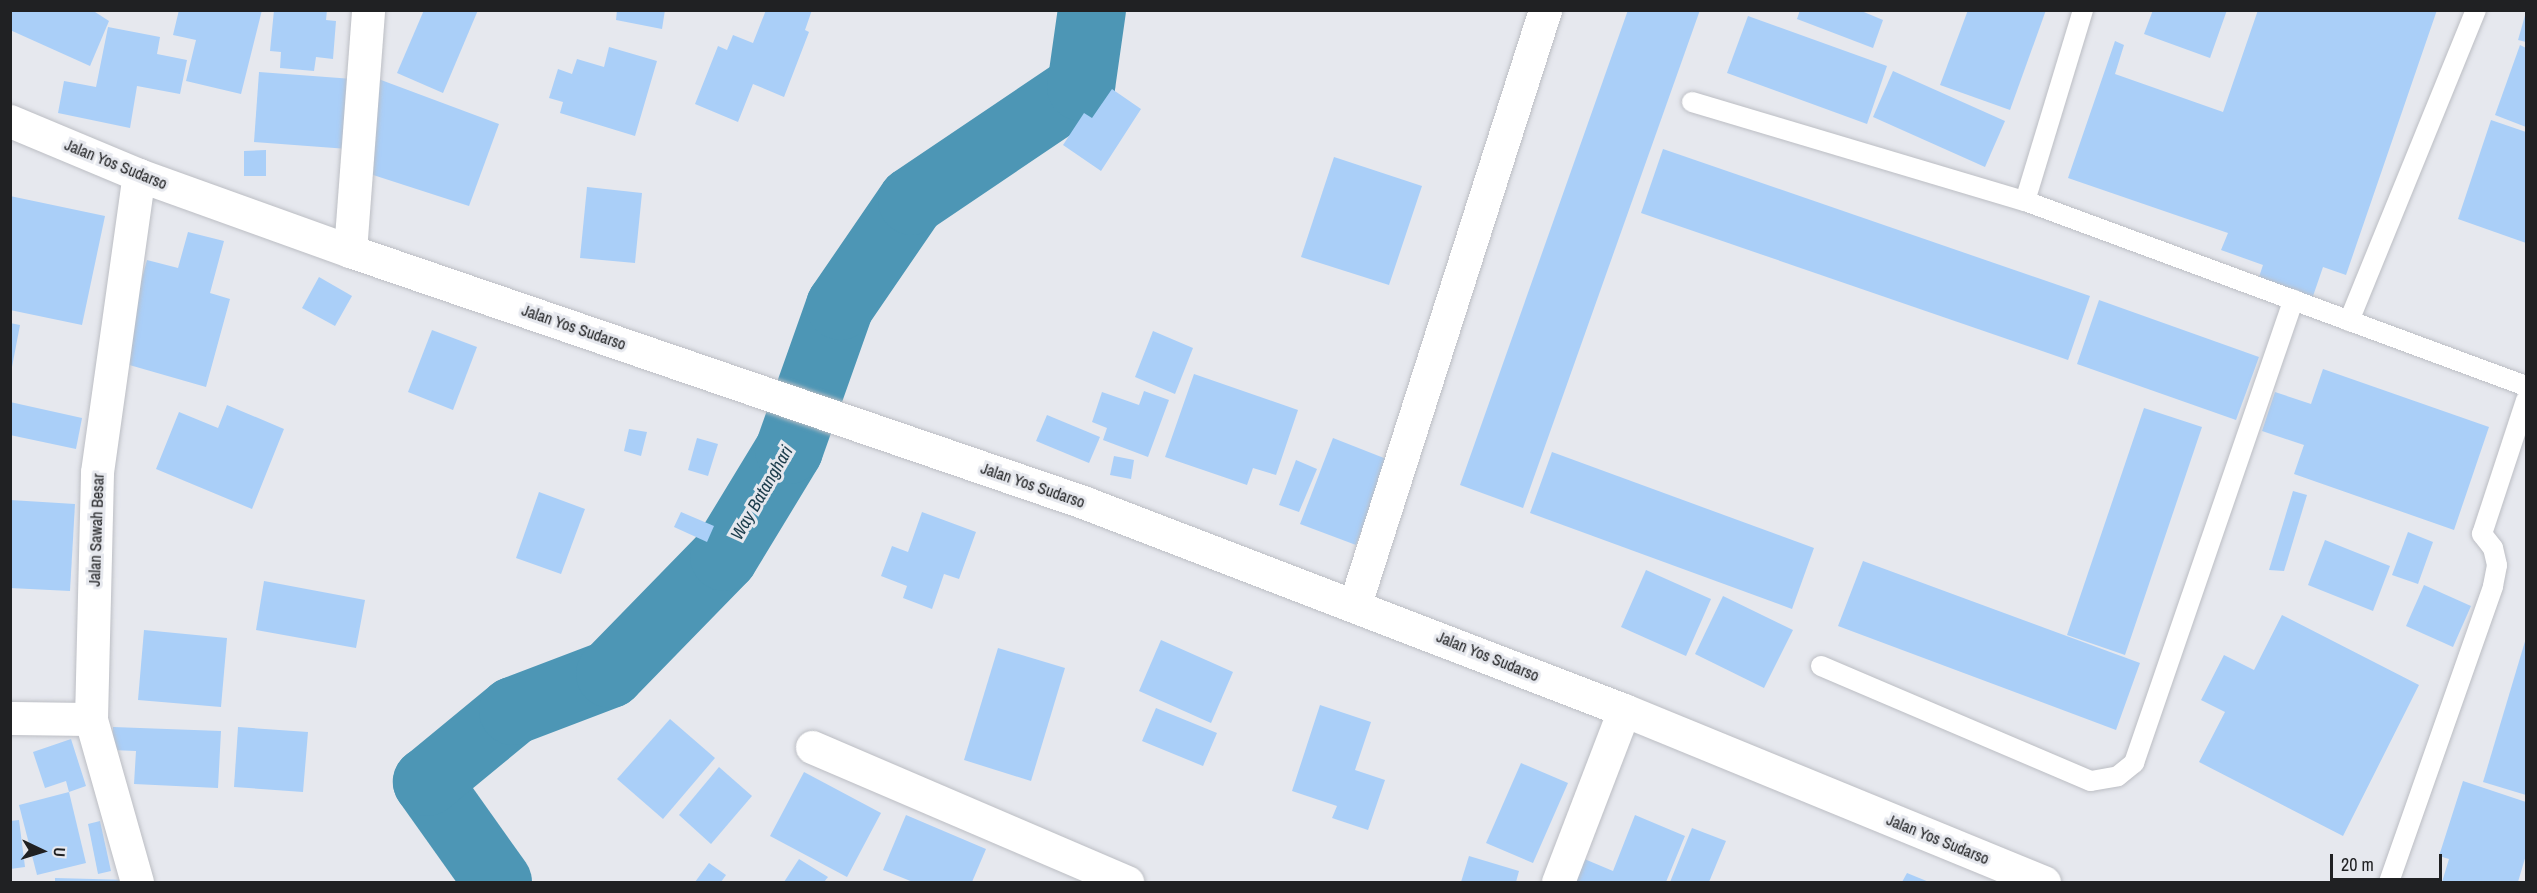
<!DOCTYPE html>
<html>
<head>
<meta charset="utf-8">
<style>
  body { margin:0 }
  #map { position:relative; width:2537px; height:893px; overflow:hidden; background:#e6e8ee; font-family:"Archivo Narrow",sans-serif }
  div>[style] { position:absolute }
  .river>* { height:68px; margin:-34px; padding:0 34px; transform-origin:34px; border-radius:34px; background:#4d96b5 }
  .building>* { inset:0; background:#aacff8 }
  .roads { filter:drop-shadow(0 0 2px #bcbec4) drop-shadow(0 0 2px #bcbec4) }
  .service>* { height:20px; margin:-10px; padding:0 10px; transform-origin:10px; border-radius:10px; background:#fff }
  .minor>* { height:33px; margin:-16.5px; padding:0 16.5px; transform-origin:16.5px; border-radius:16.5px; background:#fff }
  .tertiary>* { height:33px; margin:-16.5px; padding:0 16.5px; transform-origin:16.5px; border-radius:16.5px; background:#fff }
  span { translate:-50% -50%; white-space:nowrap; text-align:center; line-height:1.15; -webkit-text-stroke:6px #e6e8ee; paint-order:stroke }
  .street-label { font-size:16px; color:#202123 }
  .water-label { font-size:18px; color:#1c3d4c; font-style:italic }
  .frame { position:absolute; inset:0; border:12px solid #202123; pointer-events:none }
  .north { position:absolute; left:12px; top:821px; width:60px; height:60px; -webkit-text-stroke:4px #e6e8ee; paint-order:stroke; rotate:94deg; font-size:16px; font-weight:700; line-height:24px; text-align:center; color:#202123 }
  .north::after { content:''; display:block; margin:auto; width:21px; height:27px; background:#202123; clip-path:polygon(50% 0,100% 100%,50% 72%,0 100%) }
  .scale { position:absolute; left:2330px; top:854px; width:112px; height:27px; box-sizing:border-box; border:3px solid #202123; border-top:0; padding-left:8px; font-size:18px; line-height:21px; white-space:nowrap; color:#202123; -webkit-text-stroke:4px #e6e8ee; paint-order:stroke }
</style>
</head>
<body>
<div id="map">
  <div class="river">
    <div style="left:498px;top:882px;width:123px;rotate:-125.4deg"></div>
    <div style="left:427px;top:782px;width:112px;rotate:-39.5deg"></div>
    <div style="left:513px;top:711px;width:104px;rotate:-20.9deg"></div>
    <div style="left:610px;top:674px;width:163px;rotate:-45.7deg"></div>
    <div style="left:724px;top:557px;width:125px;rotate:-58.7deg"></div>
    <div style="left:789px;top:450px;width:153px;rotate:-70.5deg"></div>
    <div style="left:840px;top:306px;width:127px;rotate:-55.6deg"></div>
    <div style="left:912px;top:201px;width:204px;rotate:-34deg"></div>
    <div style="left:1081px;top:87px;width:78px;rotate:-81.9deg"></div>
  </div>
  <div class="building">
    <div style="clip-path:polygon(10px 10px,92px 10px,109px 21px,90px 66px,10px 30px)"></div>
    <div style="clip-path:polygon(179px 10px,262px 10px,241px 94px,186px 81px,196px 40px,173px 35px)"></div>
    <div style="clip-path:polygon(274px 10px,327px 10px,326px 20px,336px 21px,333px 59px,316px 57px,314px 71px,280px 68px,281px 52px,270px 51px)"></div>
    <div style="clip-path:polygon(424px 10px,478px 10px,443px 93px,397px 73px)"></div>
    <div style="clip-path:polygon(617px 10px,665px 10px,662px 29px,616px 20px)"></div>
    <div style="clip-path:polygon(766px 10px,812px 10px,805px 30px,809px 32px,784px 97px,753px 84px,738px 122px,695px 104px,718px 46px,727px 50px,733px 35px,753px 43px)"></div>
    <div style="clip-path:polygon(1628px 10px,1700px 10px,1523px 508px,1460px 485px)"></div>
    <div style="clip-path:polygon(1800px 10px,1859px 10px,1883px 20px,1873px 48px,1797px 19px)"></div>
    <div style="clip-path:polygon(1968px 10px,2046px 10px,2010px 110px,1940px 85px)"></div>
    <div style="clip-path:polygon(2153px 10px,2227px 10px,2210px 58px,2144px 34px)"></div>
    <div style="clip-path:polygon(2258px 10px,2437px 10px,2346px 275px,2323px 267px,2311px 302px,2257px 283px,2263px 265px,2221px 250px,2228px 233px,2068px 178px,2115px 41px,2124px 45px,2115px 74px,2223px 112px)"></div>
    <div style="clip-path:polygon(2526px 12px,2526px 42px,2518px 40px)"></div>
    <div style="clip-path:polygon(1748px 16px,1887px 66px,1867px 124px,1727px 73px)"></div>
    <div style="clip-path:polygon(108px 27px,160px 37px,157px 54px,187px 60px,180px 94px,137px 86px,130px 128px,58px 113px,64px 81px,96px 87px)"></div>
    <div style="clip-path:polygon(2520px 45px,2526px 48px,2526px 127px,2495px 115px)"></div>
    <div style="clip-path:polygon(609px 47px,657px 61px,635px 136px,560px 113px,563px 102px,549px 98px,558px 69px,572px 74px,577px 59px,604px 67px)"></div>
    <div style="clip-path:polygon(1893px 71px,2005px 121px,1985px 167px,1873px 117px)"></div>
    <div style="clip-path:polygon(259px 72px,353px 79px,348px 149px,254px 142px)"></div>
    <div style="clip-path:polygon(373px 77px,499px 124px,469px 206px,367px 173px)"></div>
    <div style="clip-path:polygon(1112px 89px,1141px 109px,1101px 171px,1063px 145px,1084px 113px,1092px 118px)"></div>
    <div style="clip-path:polygon(2491px 120px,2526px 132px,2526px 243px,2458px 219px)"></div>
    <div style="clip-path:polygon(1663px 149px,2090px 296px,2068px 360px,1641px 213px)"></div>
    <div style="clip-path:polygon(266px 150px,266px 176px,244px 176px,244px 151px)"></div>
    <div style="clip-path:polygon(1334px 157px,1422px 186px,1389px 285px,1301px 257px)"></div>
    <div style="clip-path:polygon(587px 187px,642px 193px,635px 263px,580px 258px)"></div>
    <div style="clip-path:polygon(10px 196px,105px 216px,82px 325px,10px 310px)"></div>
    <div style="clip-path:polygon(188px 232px,224px 241px,210px 293px,230px 299px,206px 387px,119px 362px,147px 260px,178px 268px)"></div>
    <div style="clip-path:polygon(319px 277px,352px 296px,335px 326px,302px 308px)"></div>
    <div style="clip-path:polygon(2099px 300px,2259px 357px,2236px 420px,2077px 364px)"></div>
    <div style="clip-path:polygon(10px 323px,20px 325px,12px 367px,10px 366px)"></div>
    <div style="clip-path:polygon(432px 330px,477px 347px,453px 410px,408px 392px)"></div>
    <div style="clip-path:polygon(1153px 331px,1193px 348px,1175px 394px,1135px 377px)"></div>
    <div style="clip-path:polygon(2323px 369px,2489px 427px,2454px 530px,2294px 474px,2304px 445px,2262px 431px,2275px 392px,2311px 404px)"></div>
    <div style="clip-path:polygon(1194px 374px,1298px 410px,1276px 475px,1253px 468px,1247px 485px,1165px 457px)"></div>
    <div style="clip-path:polygon(1144px 391px,1169px 400px,1148px 457px,1103px 440px,1107px 428px,1092px 422px,1102px 392px,1139px 405px)"></div>
    <div style="clip-path:polygon(10px 402px,82px 418px,76px 449px,10px 435px)"></div>
    <div style="clip-path:polygon(227px 405px,284px 429px,252px 509px,156px 469px,179px 412px,218px 428px)"></div>
    <div style="clip-path:polygon(2144px 408px,2202px 427px,2125px 655px,2067px 635px)"></div>
    <div style="clip-path:polygon(1047px 415px,1100px 437px,1089px 463px,1036px 441px)"></div>
    <div style="clip-path:polygon(629px 429px,647px 432px,641px 456px,624px 451px)"></div>
    <div style="clip-path:polygon(697px 438px,718px 444px,708px 476px,688px 470px)"></div>
    <div style="clip-path:polygon(1333px 438px,1389px 460px,1356px 545px,1300px 524px)"></div>
    <div style="clip-path:polygon(1552px 452px,1814px 548px,1792px 609px,1530px 513px)"></div>
    <div style="clip-path:polygon(1114px 456px,1134px 460px,1131px 479px,1110px 475px)"></div>
    <div style="clip-path:polygon(1296px 460px,1317px 469px,1299px 512px,1279px 505px)"></div>
    <div style="clip-path:polygon(2293px 491px,2307px 495px,2284px 571px,2269px 570px)"></div>
    <div style="clip-path:polygon(539px 492px,585px 509px,561px 574px,516px 558px)"></div>
    <div style="clip-path:polygon(10px 500px,75px 504px,70px 591px,10px 588px)"></div>
    <div style="clip-path:polygon(681px 512px,714px 526px,707px 542px,674px 527px)"></div>
    <div style="clip-path:polygon(922px 512px,976px 532px,959px 579px,944px 574px,932px 609px,903px 598px,907px 586px,881px 576px,892px 546px,908px 552px)"></div>
    <div style="clip-path:polygon(2408px 532px,2433px 542px,2418px 584px,2392px 575px)"></div>
    <div style="clip-path:polygon(2325px 540px,2390px 566px,2373px 611px,2308px 585px)"></div>
    <div style="clip-path:polygon(1863px 561px,2140px 663px,2116px 730px,1838px 626px)"></div>
    <div style="clip-path:polygon(1646px 570px,1711px 599px,1686px 656px,1621px 627px)"></div>
    <div style="clip-path:polygon(264px 581px,365px 600px,356px 648px,256px 630px)"></div>
    <div style="clip-path:polygon(2424px 585px,2471px 606px,2453px 647px,2406px 626px)"></div>
    <div style="clip-path:polygon(1723px 596px,1793px 630px,1764px 688px,1695px 654px)"></div>
    <div style="clip-path:polygon(2282px 615px,2419px 685px,2343px 836px,2199px 762px,2225px 712px,2201px 700px,2224px 655px,2254px 670px)"></div>
    <div style="clip-path:polygon(144px 630px,227px 638px,221px 707px,138px 700px)"></div>
    <div style="clip-path:polygon(2526px 638px,2526px 795px,2483px 782px)"></div>
    <div style="clip-path:polygon(1161px 640px,1233px 672px,1211px 723px,1139px 691px)"></div>
    <div style="clip-path:polygon(998px 648px,1065px 668px,1031px 781px,964px 760px)"></div>
    <div style="clip-path:polygon(1320px 705px,1371px 722px,1355px 770px,1385px 780px,1368px 830px,1332px 818px,1337px 806px,1292px 791px)"></div>
    <div style="clip-path:polygon(1156px 708px,1217px 733px,1203px 766px,1142px 741px)"></div>
    <div style="clip-path:polygon(670px 719px,715px 758px,663px 819px,617px 779px)"></div>
    <div style="clip-path:polygon(113px 727px,221px 731px,218px 788px,134px 784px,136px 751px,112px 750px)"></div>
    <div style="clip-path:polygon(238px 727px,308px 732px,303px 792px,234px 787px)"></div>
    <div style="clip-path:polygon(71px 739px,86px 786px,69px 792px,66px 781px,45px 788px,33px 752px)"></div>
    <div style="clip-path:polygon(1521px 763px,1568px 783px,1533px 863px,1486px 843px)"></div>
    <div style="clip-path:polygon(719px 767px,752px 796px,711px 844px,679px 815px)"></div>
    <div style="clip-path:polygon(804px 772px,881px 813px,847px 877px,770px 836px)"></div>
    <div style="clip-path:polygon(2463px 781px,2526px 802px,2526px 855px,2518px 882px,2442px 882px,2449px 859px,2439px 856px)"></div>
    <div style="clip-path:polygon(69px 792px,86px 863px,37px 875px,19px 805px)"></div>
    <div style="clip-path:polygon(906px 815px,986px 849px,972px 882px,913px 882px,883px 870px)"></div>
    <div style="clip-path:polygon(1635px 815px,1685px 836px,1666px 882px,1572px 882px,1582px 858px,1613px 871px)"></div>
    <div style="clip-path:polygon(19px 820px,25px 867px,10px 869px,10px 821px)"></div>
    <div style="clip-path:polygon(100px 821px,111px 871px,98px 874px,88px 824px)"></div>
    <div style="clip-path:polygon(1692px 828px,1726px 841px,1709px 882px,1670px 882px)"></div>
    <div style="clip-path:polygon(1469px 856px,1519px 871px,1516px 882px,1461px 882px)"></div>
    <div style="clip-path:polygon(799px 859px,828px 877px,824px 882px,784px 882px)"></div>
    <div style="clip-path:polygon(709px 863px,726px 875px,721px 882px,695px 882px)"></div>
    <div style="clip-path:polygon(1907px 873px,1929px 882px,1902px 882px)"></div>
    <div style="clip-path:polygon(55px 878px,131px 880px,131px 882px,55px 882px)"></div>
  </div>
  <div class="roads">
    <div class="service">
      <div style="left:1692px;top:102px;width:347px;rotate:16.6deg"></div>
      <div style="left:2025px;top:201px;width:534px;rotate:20.27deg"></div>
      <div style="left:2025px;top:201px;width:200px;rotate:-73.1deg"></div>
      <div style="left:2349px;top:321px;width:336px;rotate:-67.8deg"></div>
      <div style="left:1821px;top:666px;width:293px;rotate:23.1deg"></div>
      <div style="left:2091px;top:781px;width:27px;rotate:-10deg"></div>
      <div style="left:2118px;top:776px;width:21px;rotate:-39deg"></div>
      <div style="left:2134px;top:763px;width:490px;rotate:-71deg"></div>
      <div style="left:2389px;top:882px;width:314px;rotate:-70.6deg"></div>
      <div style="left:2493px;top:586px;width:21px;rotate:-79deg"></div>
      <div style="left:2497px;top:565px;width:17px;rotate:-103deg"></div>
      <div style="left:2493px;top:548px;width:18px;rotate:-128deg"></div>
      <div style="left:2482px;top:534px;width:141px;rotate:-71.8deg"></div>
    </div>
    <div class="minor">
      <div style="left:350px;top:251px;width:242px;rotate:-85.7deg"></div>
      <div style="left:1355px;top:604px;width:624px;rotate:-72.26deg"></div>
      <div style="left:10px;top:718px;width:81px;rotate:0.7deg"></div>
      <div style="left:812px;top:747px;width:343px;rotate:23.2deg"></div>
      <div style="left:137px;top:882px;width:169px;rotate:-105.8deg"></div>
      <div style="left:91px;top:719px;width:247px;rotate:-88.6deg"></div>
      <div style="left:97px;top:472px;width:300px;rotate:-82deg"></div>
      <div style="left:1558px;top:882px;width:184px;rotate:-69deg"></div>
    </div>
    <div class="tertiary">
      <div style="left:10px;top:121px;width:140px;rotate:22.7deg"></div>
      <div style="left:139px;top:175px;width:224px;rotate:19.8deg"></div>
      <div style="left:350px;top:251px;width:775px;rotate:18.9deg"></div>
      <div style="left:1083px;top:502px;width:580px;rotate:21.03deg"></div>
      <div style="left:1624px;top:710px;width:454px;rotate:22.3deg"></div>
    </div>
  </div>
  <div class="street-label">
    <span style="left:116px;top:164px;rotate:22deg">Jalan Yos Sudarso</span>
    <span style="left:574px;top:327px;rotate:19deg">Jalan Yos Sudarso</span>
    <span style="left:1033px;top:485px;rotate:19deg">Jalan Yos Sudarso</span>
    <span style="left:96px;top:530px;rotate:-88deg">Jalan Sawah Besar</span>
    <span style="left:1488px;top:656px;rotate:22deg">Jalan Yos Sudarso</span>
    <span style="left:1938px;top:839px;rotate:22deg">Jalan Yos Sudarso</span>
  </div>
  <div class="water-label">
    <span style="left:762px;top:493px;rotate:-60deg">Way Batanghari</span>
  </div>
  <div class="frame"></div>
  <div class="north">U</div>
  <div class="scale">20 m</div>
</div>
</body>
</html>
